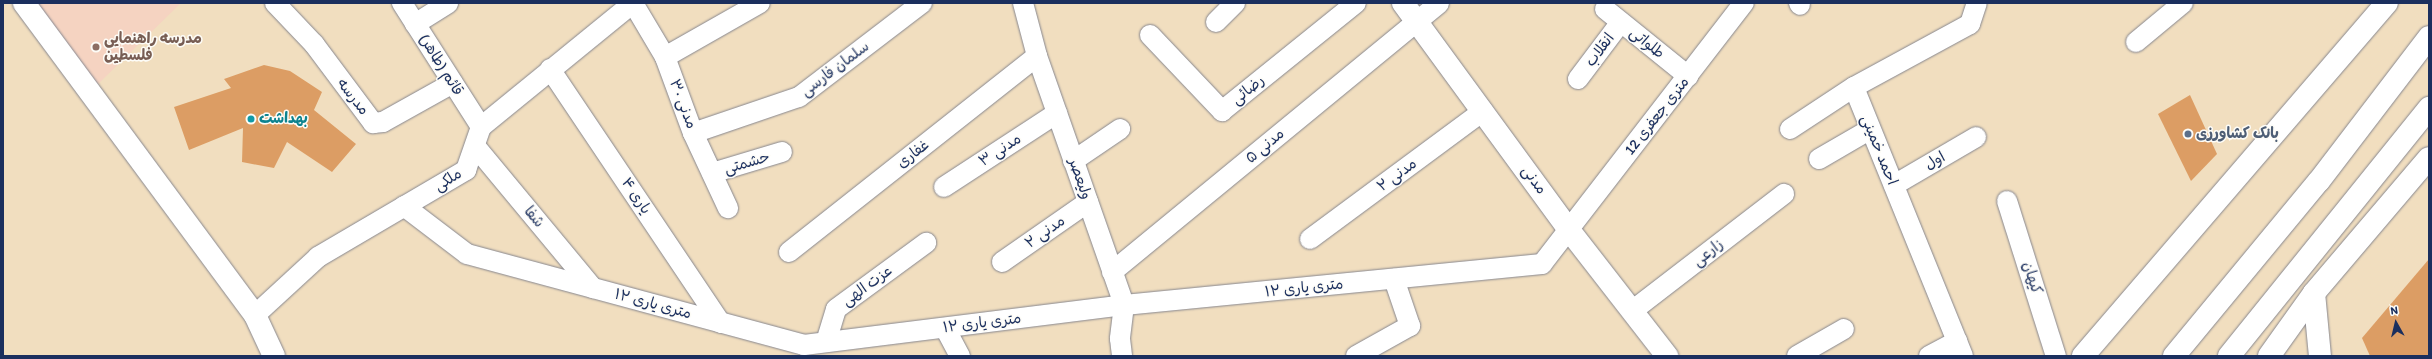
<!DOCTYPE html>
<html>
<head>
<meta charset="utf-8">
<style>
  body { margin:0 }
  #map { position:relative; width:2432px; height:359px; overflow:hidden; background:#f1debf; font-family:Itim,"Playpen Sans Arabic",sans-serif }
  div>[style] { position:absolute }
  .built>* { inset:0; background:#f5d3c1 }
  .building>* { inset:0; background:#dc9d64 }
  .roads { filter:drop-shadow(0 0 1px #86868e) drop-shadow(0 0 1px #86868e) }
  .street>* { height:20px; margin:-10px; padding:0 10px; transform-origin:10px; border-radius:10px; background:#fff }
  .secondary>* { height:22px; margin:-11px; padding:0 11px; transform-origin:11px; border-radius:11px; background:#fff }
  .primary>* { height:22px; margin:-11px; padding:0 11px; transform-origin:11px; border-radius:11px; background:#fff }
  .dots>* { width:11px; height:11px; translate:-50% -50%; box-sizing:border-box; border:2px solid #fdfcf7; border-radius:50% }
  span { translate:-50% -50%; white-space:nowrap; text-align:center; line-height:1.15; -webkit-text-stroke:3px #fdfcf7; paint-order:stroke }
  .education-label { font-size:15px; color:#785e54; font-weight:700 }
  .left { translate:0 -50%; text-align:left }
  .street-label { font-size:15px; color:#1b2f5e }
  .culture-label { font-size:15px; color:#0d838f; font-weight:700 }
  .service-label { font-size:15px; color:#4e5e75; font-weight:700 }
  .frame { position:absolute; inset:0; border:4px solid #1b2f5e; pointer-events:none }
  .north { position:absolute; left:2376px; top:303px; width:40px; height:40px; -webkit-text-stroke:3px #fdfcf7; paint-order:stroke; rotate:352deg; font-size:11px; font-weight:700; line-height:16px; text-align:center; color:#1b2f5e }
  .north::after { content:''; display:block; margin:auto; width:14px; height:18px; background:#1b2f5e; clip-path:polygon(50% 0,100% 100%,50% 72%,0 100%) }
</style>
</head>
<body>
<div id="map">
  <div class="built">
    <div style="clip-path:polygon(24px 3px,181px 3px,90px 92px)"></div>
  </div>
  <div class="building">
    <div style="clip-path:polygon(264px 65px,290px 71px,322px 92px,314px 110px,356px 144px,332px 172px,287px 142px,274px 168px,242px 162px,243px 128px,189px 150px,174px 107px,231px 88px,224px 79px)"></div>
    <div style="clip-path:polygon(2190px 95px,2217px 154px,2191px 181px,2158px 114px)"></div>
    <div style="clip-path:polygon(2429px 259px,2429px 356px,2370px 356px,2362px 338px)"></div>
  </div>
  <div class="roads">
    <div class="street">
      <div style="left:275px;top:3px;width:57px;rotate:46.4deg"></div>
      <div style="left:314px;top:44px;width:99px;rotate:53.2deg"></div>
      <div style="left:373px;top:123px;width:10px;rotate:-6deg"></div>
      <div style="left:383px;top:122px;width:80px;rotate:-29.1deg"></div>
      <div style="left:402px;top:3px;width:147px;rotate:57.5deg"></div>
      <div style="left:633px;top:3px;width:63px;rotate:59.3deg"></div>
      <div style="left:665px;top:57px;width:81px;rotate:69.8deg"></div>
      <div style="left:693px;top:133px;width:83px;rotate:65deg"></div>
      <div style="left:1023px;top:3px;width:55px;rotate:75.2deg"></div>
      <div style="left:1037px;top:56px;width:264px;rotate:70.7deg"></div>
      <div style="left:1124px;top:305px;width:34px;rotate:97deg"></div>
      <div style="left:1120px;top:339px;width:17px;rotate:83deg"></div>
      <div style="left:1799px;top:3px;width:2px;rotate:63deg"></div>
      <div style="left:1605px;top:9px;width:107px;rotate:38.9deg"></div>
      <div style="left:1216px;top:22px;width:27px;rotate:-45deg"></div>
      <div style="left:415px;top:24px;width:39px;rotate:-32deg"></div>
      <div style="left:1150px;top:35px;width:105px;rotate:46.5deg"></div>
      <div style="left:1222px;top:111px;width:172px;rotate:-38.9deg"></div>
      <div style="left:2136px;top:42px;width:61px;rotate:-39.7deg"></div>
      <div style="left:665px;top:57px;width:109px;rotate:-29.6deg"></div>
      <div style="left:550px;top:69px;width:306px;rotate:56.1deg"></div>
      <div style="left:1578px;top:79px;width:71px;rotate:-53deg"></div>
      <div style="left:1790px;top:129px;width:77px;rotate:-33.3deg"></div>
      <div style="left:693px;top:133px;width:112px;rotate:-18.8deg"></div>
      <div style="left:799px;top:97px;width:155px;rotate:-37.4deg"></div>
      <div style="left:475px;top:146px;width:185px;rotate:50.3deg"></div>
      <div style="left:1819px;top:159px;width:58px;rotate:-30.1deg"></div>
      <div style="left:1073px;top:161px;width:57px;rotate:-34.2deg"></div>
      <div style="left:712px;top:173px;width:73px;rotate:-16.7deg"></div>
      <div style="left:1894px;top:185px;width:95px;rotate:-30.3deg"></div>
      <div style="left:944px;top:187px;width:135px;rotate:-33.2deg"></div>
      <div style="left:2007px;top:201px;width:163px;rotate:72.5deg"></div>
      <div style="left:404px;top:206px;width:79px;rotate:37.3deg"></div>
      <div style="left:467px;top:254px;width:349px;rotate:15.1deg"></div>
      <div style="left:804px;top:345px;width:322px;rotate:-7.1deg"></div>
      <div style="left:1124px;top:305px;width:420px;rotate:-5.6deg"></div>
      <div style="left:1542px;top:264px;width:330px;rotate:-52.3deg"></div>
      <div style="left:1310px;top:239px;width:215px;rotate:-36.5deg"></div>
      <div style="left:789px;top:252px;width:316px;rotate:-38.3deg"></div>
      <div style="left:1002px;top:262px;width:105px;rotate:-34.9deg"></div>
      <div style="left:1112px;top:272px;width:423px;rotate:-39.4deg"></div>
      <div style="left:1632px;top:311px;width:192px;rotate:-37.6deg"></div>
      <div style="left:255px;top:315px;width:86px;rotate:-42.6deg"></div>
      <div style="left:318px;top:257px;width:172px;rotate:-30.4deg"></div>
      <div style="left:466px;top:170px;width:46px;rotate:-70.8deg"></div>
      <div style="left:481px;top:127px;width:196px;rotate:-39.2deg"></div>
      <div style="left:945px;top:328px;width:32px;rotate:62deg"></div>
      <div style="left:826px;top:342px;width:34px;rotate:-73deg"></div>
      <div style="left:836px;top:309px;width:112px;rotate:-36.3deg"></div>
      <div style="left:1356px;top:356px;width:62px;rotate:-29.1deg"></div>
      <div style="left:1410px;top:326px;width:50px;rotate:-108.8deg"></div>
      <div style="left:1797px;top:356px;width:54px;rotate:-29.9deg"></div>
      <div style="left:1929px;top:356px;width:32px;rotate:-28deg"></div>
      <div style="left:1963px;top:356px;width:290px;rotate:-112.1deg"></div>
      <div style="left:1854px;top:87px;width:132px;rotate:-28.5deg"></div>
      <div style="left:1970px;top:24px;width:22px;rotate:-72deg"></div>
    </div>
    <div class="secondary">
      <div style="left:24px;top:3px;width:388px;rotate:53.5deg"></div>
      <div style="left:255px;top:315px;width:45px;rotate:65.1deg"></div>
      <div style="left:1403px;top:3px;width:281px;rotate:53.8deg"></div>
      <div style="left:1569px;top:230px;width:160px;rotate:52.1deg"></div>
    </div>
    <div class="primary">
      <div style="left:2314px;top:293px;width:63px;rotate:84.6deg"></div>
      <div style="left:2083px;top:356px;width:466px;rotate:-49.3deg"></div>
      <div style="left:2174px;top:356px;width:227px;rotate:-50.4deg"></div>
      <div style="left:2319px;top:181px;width:181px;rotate:-52.6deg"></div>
      <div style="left:2229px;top:356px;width:319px;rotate:-51.1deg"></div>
      <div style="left:2269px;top:356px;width:77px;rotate:-54.5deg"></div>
      <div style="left:2314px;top:293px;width:177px;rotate:-49.6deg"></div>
    </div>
  </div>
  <div class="dots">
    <div style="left:96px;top:47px;background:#8d6e63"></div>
    <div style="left:251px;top:119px;background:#0f9aa8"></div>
    <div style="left:2188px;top:134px;background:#5c6f8a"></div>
  </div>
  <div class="education-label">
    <span class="left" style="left:104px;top:47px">مدرسه راهنمایی<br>فلسطین</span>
  </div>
  <div class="street-label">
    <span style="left:1647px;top:43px;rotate:39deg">طلواتی</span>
    <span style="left:1600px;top:50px;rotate:-53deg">انقلاب</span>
    <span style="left:441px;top:65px;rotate:58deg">قائم (طاهر)</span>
    <span style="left:835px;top:69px;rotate:-37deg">سلمان فارسی</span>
    <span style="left:1248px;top:90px;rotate:-39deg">رضائی</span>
    <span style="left:353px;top:97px;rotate:52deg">مدرسه</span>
    <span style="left:683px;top:104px;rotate:69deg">مدنی ۳۰</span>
    <span style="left:1657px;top:116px;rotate:-52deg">12 متری جعفری</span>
    <span style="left:1265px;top:146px;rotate:-40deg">مدنی ۵</span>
    <span style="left:1000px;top:150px;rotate:-33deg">مدنی ۳</span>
    <span style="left:1879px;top:150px;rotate:68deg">احمد خمینی</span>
    <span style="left:913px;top:154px;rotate:-38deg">غفاری</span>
    <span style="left:1935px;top:161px;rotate:-30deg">اول</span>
    <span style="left:747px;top:163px;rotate:-16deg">حشمتی</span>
    <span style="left:1397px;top:175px;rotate:-36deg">مدنی ۲</span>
    <span style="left:1080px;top:179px;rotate:71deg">ولیعصر</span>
    <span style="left:448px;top:180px;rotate:-32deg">ملکی</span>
    <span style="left:1534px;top:180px;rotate:54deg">مدنی</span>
    <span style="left:636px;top:196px;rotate:56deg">یاری ۴</span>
    <span style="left:534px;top:217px;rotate:50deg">شفا</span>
    <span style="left:1045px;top:232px;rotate:-35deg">مدنی ۲</span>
    <span style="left:1708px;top:253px;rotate:-38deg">زارعی</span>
    <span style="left:2032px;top:278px;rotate:72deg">کیهان</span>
    <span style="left:867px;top:286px;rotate:-36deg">عزت الهی</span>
    <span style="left:1304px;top:288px;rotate:-6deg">۱۲ متری یاری</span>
    <span style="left:653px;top:304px;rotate:15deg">۱۲ متری یاری</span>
    <span style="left:982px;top:323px;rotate:-7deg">۱۲ متری یاری</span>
  </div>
  <div class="culture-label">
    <span class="left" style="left:259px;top:119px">بهداشت</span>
  </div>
  <div class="service-label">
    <span class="left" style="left:2196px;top:134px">بانک کشاورزی</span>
  </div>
  <div class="frame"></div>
  <div class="north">N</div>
</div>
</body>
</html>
